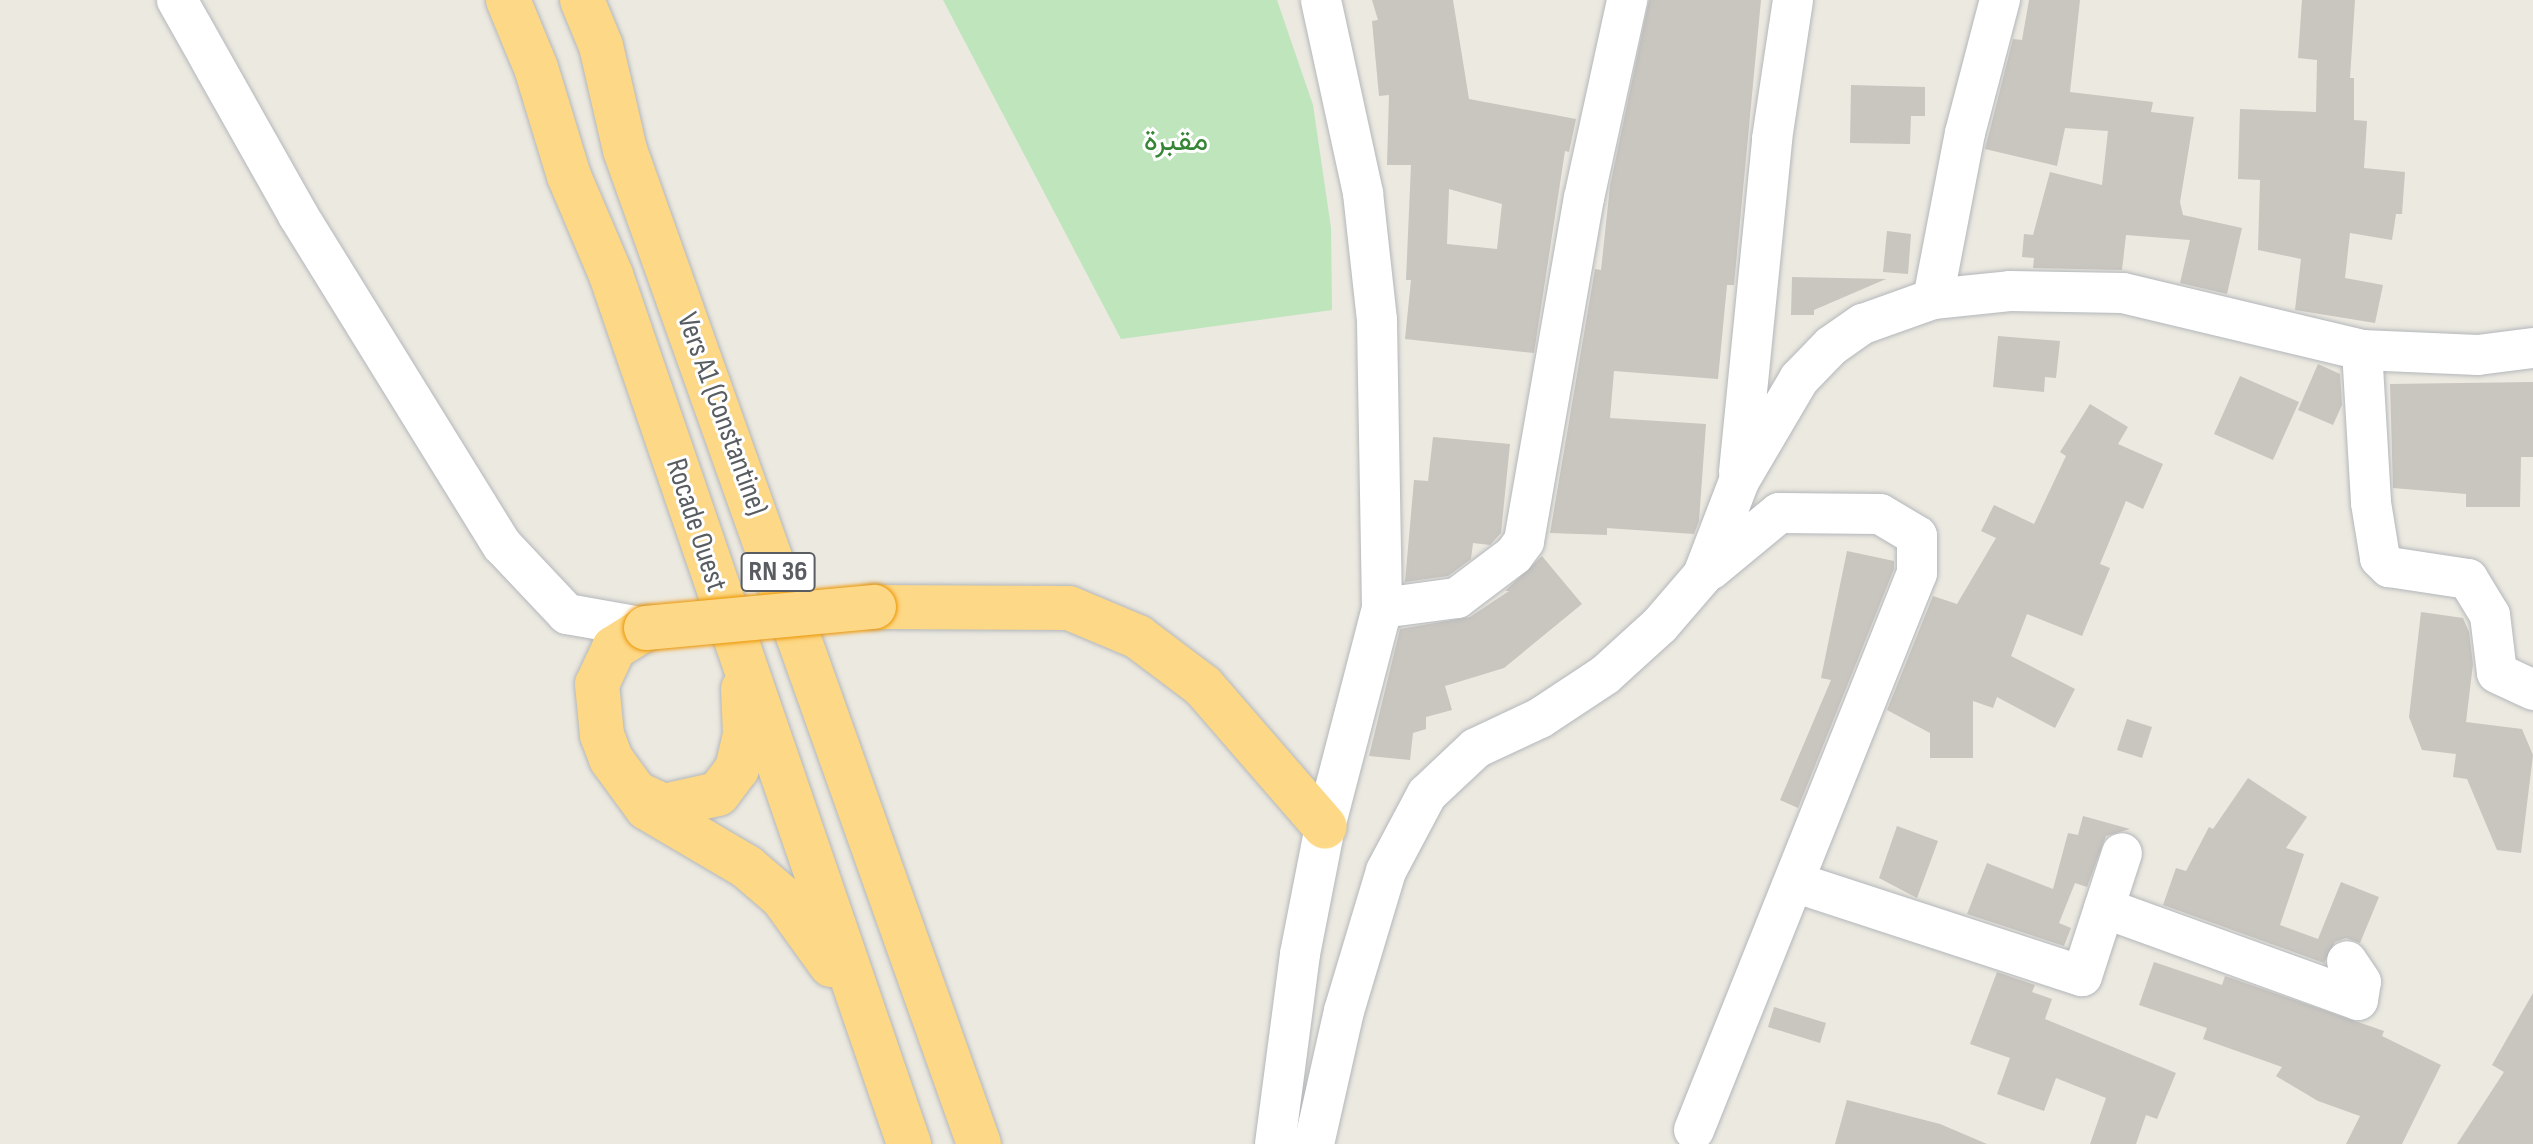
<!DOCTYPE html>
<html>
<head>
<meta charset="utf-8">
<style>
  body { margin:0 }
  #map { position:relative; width:2533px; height:1144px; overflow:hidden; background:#ece9e0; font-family:"Sofia Sans Condensed",Vazirmatn,sans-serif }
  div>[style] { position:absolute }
  .green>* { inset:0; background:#bee5bc }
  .building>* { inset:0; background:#c9c5bf }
  .roads { filter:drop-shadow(0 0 2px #b3b7bb) drop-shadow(0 0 2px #b3b7bb) }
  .minor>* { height:40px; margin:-20px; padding:0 20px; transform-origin:20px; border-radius:20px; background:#fff }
  .highway>* { height:44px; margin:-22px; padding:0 22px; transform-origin:22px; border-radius:22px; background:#fdd886 }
  .bridges { filter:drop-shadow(0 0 2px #ec9500) drop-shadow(0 0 2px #ec9500) }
  .highway-bridge>* { height:44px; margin:-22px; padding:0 22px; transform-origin:22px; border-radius:22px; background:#fdd886 }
  span { translate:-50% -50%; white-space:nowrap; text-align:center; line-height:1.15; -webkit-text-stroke:6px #fff; paint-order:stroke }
  .shield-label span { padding:2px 6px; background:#fff; border:2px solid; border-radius:6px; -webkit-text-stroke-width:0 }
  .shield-label { font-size:28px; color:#595d61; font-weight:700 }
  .park-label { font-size:30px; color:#358534 }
  .street-label { font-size:30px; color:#595d61 }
</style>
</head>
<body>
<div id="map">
  <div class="green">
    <div style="clip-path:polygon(943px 0,1277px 0,1313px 105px,1331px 228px,1332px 310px,1121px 339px)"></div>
  </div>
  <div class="building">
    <div style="clip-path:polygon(evenodd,1372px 0,1453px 0,1469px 99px,1576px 119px,1569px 152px,1565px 151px,1534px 353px,1405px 339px,1411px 280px,1406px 280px,1411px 165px,1387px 165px,1389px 95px,1379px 96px,1372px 21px,1378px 20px,1372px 0,1449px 189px,1502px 204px,1497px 249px,1447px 244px,1449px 189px)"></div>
    <div style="clip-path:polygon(1649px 0,1761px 0,1734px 285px,1727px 285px,1718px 379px,1614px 371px,1610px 418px,1706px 424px,1699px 521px,1694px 534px,1607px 528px,1607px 535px,1550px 533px,1595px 269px,1601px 270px,1610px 186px)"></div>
    <div style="clip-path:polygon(2029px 0,2080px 0,2070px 92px,2153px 102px,2151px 112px,2194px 117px,2180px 202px,2183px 215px,2242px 228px,2227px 294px,2180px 283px,2190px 240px,2126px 235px,2122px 270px,2033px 268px,2034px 258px,2022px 257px,2024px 234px,2033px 235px,2050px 172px,2102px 185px,2108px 131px,2065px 128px,2057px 166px,1985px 149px,2013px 39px,2022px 40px)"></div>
    <div style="clip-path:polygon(2302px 0,2355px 0,2350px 78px,2354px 78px,2354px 120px,2367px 121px,2364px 168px,2405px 172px,2402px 214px,2396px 214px,2392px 240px,2350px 233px,2345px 278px,2383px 285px,2375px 323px,2295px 310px,2301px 259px,2258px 250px,2260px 180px,2238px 179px,2240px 109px,2316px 112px,2317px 60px,2298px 58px)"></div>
    <div style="clip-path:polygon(1851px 85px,1925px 87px,1925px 116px,1911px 116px,1910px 144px,1850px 143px)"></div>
    <div style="clip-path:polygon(1887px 231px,1911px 234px,1908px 274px,1883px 272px)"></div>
    <div style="clip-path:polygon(1792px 277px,1886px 279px,1814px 310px,1814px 315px,1791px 315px)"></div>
    <div style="clip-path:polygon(1998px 336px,2060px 341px,2056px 378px,2045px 377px,2044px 392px,1993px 387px)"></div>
    <div style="clip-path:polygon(2318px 364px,2340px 374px,2342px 405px,2333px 425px,2298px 410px)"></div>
    <div style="clip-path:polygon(2240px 376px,2299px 402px,2273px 460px,2214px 434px)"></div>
    <div style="clip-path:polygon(2533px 382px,2533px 457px,2521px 457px,2520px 507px,2466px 507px,2466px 494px,2393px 488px,2390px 384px)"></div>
    <div style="clip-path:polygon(2090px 404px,2128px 427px,2118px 444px,2163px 464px,2143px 509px,2126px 501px,2100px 564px,2110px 568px,2082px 636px,2027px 614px,2011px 656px,2075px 689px,2055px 728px,1997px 697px,1993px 708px,1973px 701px,1973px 758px,1930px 758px,1930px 733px,1887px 710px,1933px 596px,1957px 604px,1996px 538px,1981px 531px,1994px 505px,2034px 524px,2066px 456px,2060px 452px)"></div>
    <div style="clip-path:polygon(1433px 437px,1510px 444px,1501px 533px,1490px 545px,1473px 543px,1471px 559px,1448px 576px,1405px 582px,1414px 480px,1428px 481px)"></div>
    <div style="clip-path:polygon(1847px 551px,1894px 561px,1894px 569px,1798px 808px,1780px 800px,1831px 680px,1821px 678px)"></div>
    <div style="clip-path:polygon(1542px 556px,1582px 604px,1504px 668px,1445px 686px,1452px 710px,1426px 717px,1426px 729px,1413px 733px,1410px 760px,1369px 756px,1400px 629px,1470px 617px,1509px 591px,1505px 591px)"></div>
    <div style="clip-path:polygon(2421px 612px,2463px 618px,2469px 632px,2473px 664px,2466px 722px,2522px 729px,2533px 755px,2521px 853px,2497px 850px,2467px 779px,2453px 777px,2456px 754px,2422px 750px,2409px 717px)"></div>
    <div style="clip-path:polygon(2127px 719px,2152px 727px,2142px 758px,2117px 750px)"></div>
    <div style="clip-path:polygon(2248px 778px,2307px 817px,2286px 848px,2304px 854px,2280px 925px,2318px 939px,2341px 882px,2379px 897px,2360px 943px,2346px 938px,2335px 942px,2324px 963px,2163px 905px,2176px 868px,2186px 871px,2209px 827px,2213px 829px)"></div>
    <div style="clip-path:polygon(2083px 816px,2130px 829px,2106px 836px,2087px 887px,2075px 883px,2059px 923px,2071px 928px,2064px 946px,1967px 914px,1987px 863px,2053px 889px,2068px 833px,2078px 835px)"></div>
    <div style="clip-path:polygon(1897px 826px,1938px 841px,1917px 898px,1879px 878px)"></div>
    <div style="clip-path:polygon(2154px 962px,2222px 985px,2225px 976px,2384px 1031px,2382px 1036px,2441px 1065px,2402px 1144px,2346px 1144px,2360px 1116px,2318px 1101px,2276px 1076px,2282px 1067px,2203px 1039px,2207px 1028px,2139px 1005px)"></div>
    <div style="clip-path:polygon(1997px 972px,2035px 985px,2032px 992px,2052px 999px,2045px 1019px,2176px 1073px,2157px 1119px,2146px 1115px,2136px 1144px,2090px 1144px,2106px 1098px,2056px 1078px,2044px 1111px,1997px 1094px,2010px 1058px,1970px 1044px)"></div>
    <div style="clip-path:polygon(2533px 993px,2533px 1144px,2457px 1144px,2504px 1072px,2492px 1065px)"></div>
    <div style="clip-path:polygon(1774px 1007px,1826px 1023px,1820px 1043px,1768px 1027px)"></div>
    <div style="clip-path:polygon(1847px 1100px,1940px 1124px,1987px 1144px,1835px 1144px)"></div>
  </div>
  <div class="roads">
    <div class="minor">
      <div style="left:177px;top:0;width:247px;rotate:60.6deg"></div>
      <div style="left:298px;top:215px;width:388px;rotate:58.3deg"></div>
      <div style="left:502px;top:545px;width:95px;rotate:46.7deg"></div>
      <div style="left:567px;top:614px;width:80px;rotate:10deg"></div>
      <div style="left:1933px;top:299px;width:169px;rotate:-79.1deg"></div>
      <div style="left:1965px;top:133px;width:138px;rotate:-75.3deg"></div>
      <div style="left:2362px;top:350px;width:153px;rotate:86.6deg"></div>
      <div style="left:2371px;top:503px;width:56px;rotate:80.7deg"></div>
      <div style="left:2380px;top:558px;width:13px;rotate:45deg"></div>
      <div style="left:2389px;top:567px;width:80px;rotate:8.6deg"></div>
      <div style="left:2468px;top:579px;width:42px;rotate:58.6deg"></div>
      <div style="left:2490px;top:615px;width:58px;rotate:83.1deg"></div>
      <div style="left:2497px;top:673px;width:40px;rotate:25deg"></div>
      <div style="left:1739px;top:472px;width:335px;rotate:-84.3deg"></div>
      <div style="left:1772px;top:139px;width:141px;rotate:-81.4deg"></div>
      <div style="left:1382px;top:608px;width:76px;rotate:-7.6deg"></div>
      <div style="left:1457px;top:598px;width:71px;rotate:-37deg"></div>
      <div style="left:1514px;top:555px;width:17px;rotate:-54deg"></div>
      <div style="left:1524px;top:541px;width:348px;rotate:-80.1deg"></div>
      <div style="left:1584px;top:198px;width:203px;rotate:-77.7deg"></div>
      <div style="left:1794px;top:882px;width:303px;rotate:18.1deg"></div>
      <div style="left:2082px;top:976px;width:129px;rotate:-72deg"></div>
      <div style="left:2104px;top:908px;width:270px;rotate:19.9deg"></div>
      <div style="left:2358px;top:1000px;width:18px;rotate:-81deg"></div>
      <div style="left:2361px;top:982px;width:25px;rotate:-124deg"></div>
      <div style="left:1694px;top:1130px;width:600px;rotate:-68.18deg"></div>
      <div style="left:1917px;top:573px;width:37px;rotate:-90deg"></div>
      <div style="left:1917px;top:536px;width:43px;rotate:-149.3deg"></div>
      <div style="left:1880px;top:514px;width:101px;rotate:-179.4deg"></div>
      <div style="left:1779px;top:513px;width:89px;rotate:140.4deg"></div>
      <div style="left:1275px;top:1144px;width:192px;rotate:-82.5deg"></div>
      <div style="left:1300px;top:954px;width:129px;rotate:-78.9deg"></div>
      <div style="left:1325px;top:827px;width:226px;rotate:-75.4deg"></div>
      <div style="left:1382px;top:608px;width:288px;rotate:-91deg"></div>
      <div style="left:1377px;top:320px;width:128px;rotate:-96.3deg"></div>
      <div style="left:1363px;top:193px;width:198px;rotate:-102.3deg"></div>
      <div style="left:1314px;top:1144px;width:136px;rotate:-77.3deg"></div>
      <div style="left:1344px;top:1011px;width:146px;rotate:-73.3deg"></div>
      <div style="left:1386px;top:871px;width:87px;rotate:-62deg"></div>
      <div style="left:1427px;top:794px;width:67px;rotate:-43.2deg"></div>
      <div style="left:1476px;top:748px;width:71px;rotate:-25.1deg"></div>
      <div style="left:1540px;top:718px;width:78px;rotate:-33.5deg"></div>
      <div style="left:1605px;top:675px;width:74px;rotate:-42.3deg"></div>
      <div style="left:1660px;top:625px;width:66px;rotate:-49.3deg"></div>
      <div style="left:1703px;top:575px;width:101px;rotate:-69deg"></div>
      <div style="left:1739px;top:481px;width:118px;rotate:-59.5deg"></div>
      <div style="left:1799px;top:379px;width:46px;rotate:-45.9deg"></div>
      <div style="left:1831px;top:346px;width:39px;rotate:-35deg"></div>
      <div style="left:1863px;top:324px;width:74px;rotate:-19.7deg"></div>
      <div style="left:1933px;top:299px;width:77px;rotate:-5.9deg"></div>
      <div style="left:2010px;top:291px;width:113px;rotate:1deg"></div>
      <div style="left:2123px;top:293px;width:246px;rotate:13.4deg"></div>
      <div style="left:2362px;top:350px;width:116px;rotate:2.5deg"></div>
      <div style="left:2478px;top:355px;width:55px;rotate:-7.3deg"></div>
    </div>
    <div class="highway">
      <div style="left:508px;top:0;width:74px;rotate:67.6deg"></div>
      <div style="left:536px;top:68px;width:113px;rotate:73deg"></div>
      <div style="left:569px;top:176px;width:108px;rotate:67deg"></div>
      <div style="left:611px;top:275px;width:919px;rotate:71.07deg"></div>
      <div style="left:582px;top:0;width:50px;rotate:67.6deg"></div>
      <div style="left:601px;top:46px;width:107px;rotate:77deg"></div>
      <div style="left:625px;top:150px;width:1055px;rotate:70.4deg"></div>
      <div style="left:874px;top:607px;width:195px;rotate:0.3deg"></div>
      <div style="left:1069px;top:608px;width:75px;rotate:22.8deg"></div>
      <div style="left:1138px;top:637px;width:81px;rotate:37deg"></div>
      <div style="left:1203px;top:686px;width:186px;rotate:49.1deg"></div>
      <div style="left:646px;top:628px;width:38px;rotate:148deg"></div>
      <div style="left:614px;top:648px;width:40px;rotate:115deg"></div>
      <div style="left:597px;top:684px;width:51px;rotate:84.4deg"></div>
      <div style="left:602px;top:735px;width:26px;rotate:69deg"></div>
      <div style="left:611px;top:759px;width:61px;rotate:53.7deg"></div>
      <div style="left:647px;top:808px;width:116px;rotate:30.5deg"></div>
      <div style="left:747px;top:867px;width:46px;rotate:40.6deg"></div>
      <div style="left:782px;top:897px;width:84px;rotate:54.2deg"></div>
      <div style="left:640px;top:795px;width:26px;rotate:25deg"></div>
      <div style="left:664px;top:806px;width:55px;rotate:-12.5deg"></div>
      <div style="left:718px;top:794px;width:31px;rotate:-53deg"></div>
      <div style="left:737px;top:769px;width:37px;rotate:-77deg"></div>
      <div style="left:745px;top:733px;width:44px;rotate:-92.6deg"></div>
    </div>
  </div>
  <div class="bridges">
    <div class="highway-bridge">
      <div style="left:646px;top:628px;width:229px;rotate:-5.3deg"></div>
    </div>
  </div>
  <div class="shield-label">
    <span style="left:778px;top:572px">RN 36</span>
  </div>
  <div class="park-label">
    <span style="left:1176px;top:141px">مقبرة</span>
  </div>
  <div class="street-label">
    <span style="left:722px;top:414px;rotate:70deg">Vers A1 (Constantine)</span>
    <span style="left:696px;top:525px;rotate:72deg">Rocade Ouest</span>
  </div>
</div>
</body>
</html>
